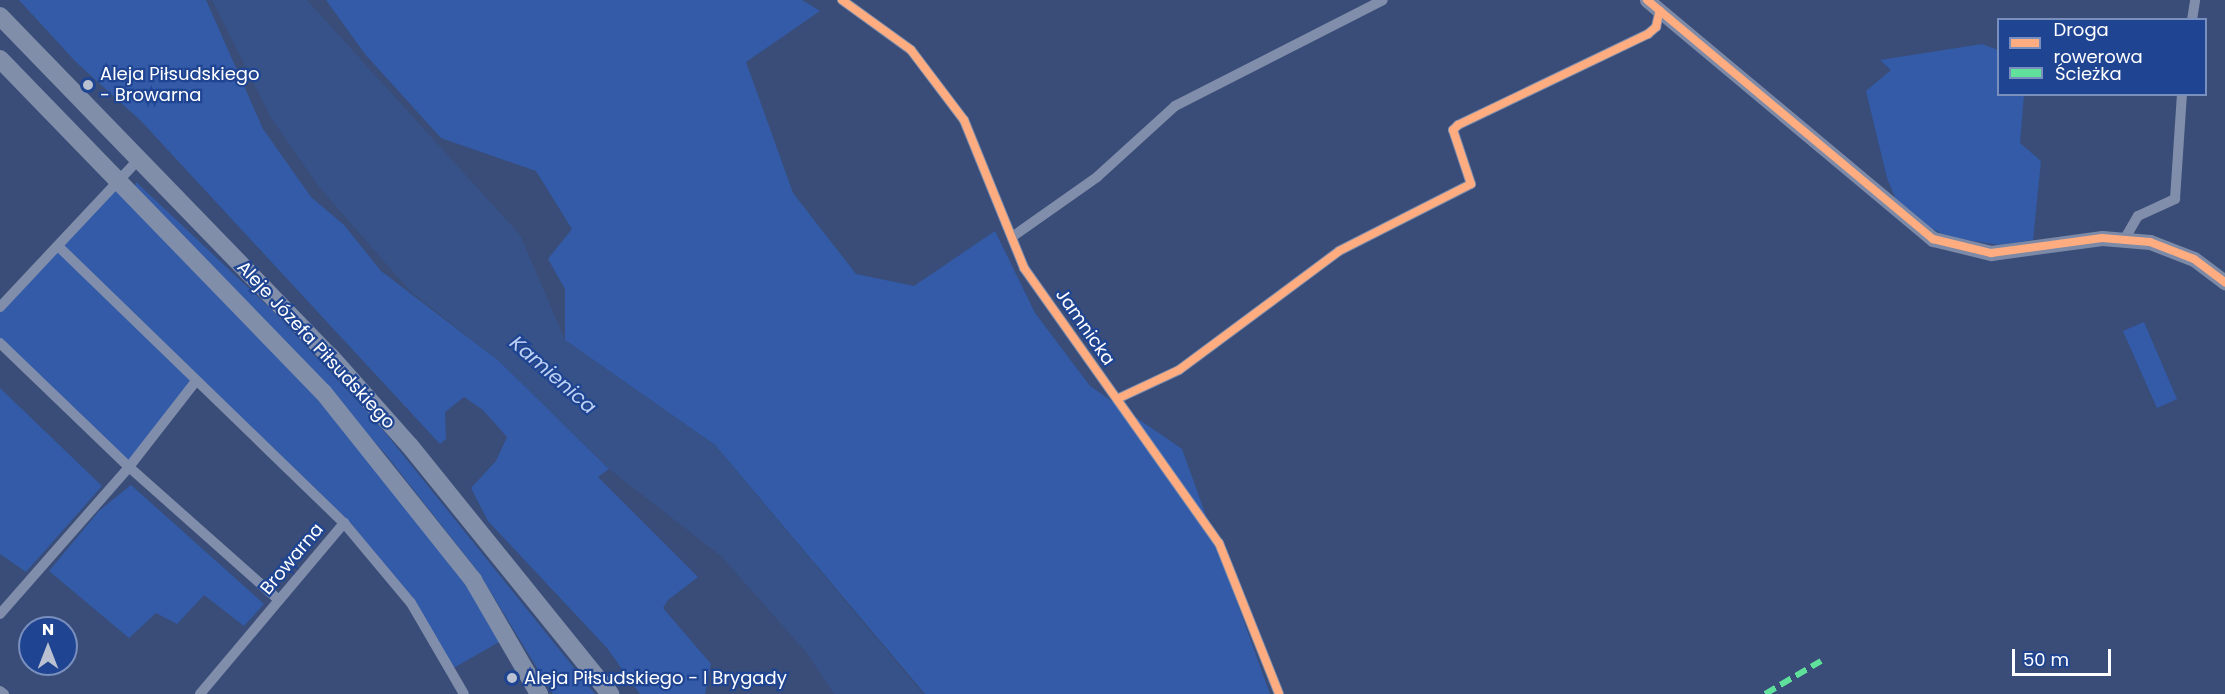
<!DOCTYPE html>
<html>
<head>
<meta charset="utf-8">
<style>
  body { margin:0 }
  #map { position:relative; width:2225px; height:694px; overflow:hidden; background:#394d78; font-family:Poppins,sans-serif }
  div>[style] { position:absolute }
  .green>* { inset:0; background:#335ba8 }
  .water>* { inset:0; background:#365289 }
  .street>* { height:10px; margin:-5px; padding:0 5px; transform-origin:5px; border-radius:5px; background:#818eab }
  .secondary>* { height:15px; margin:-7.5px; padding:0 7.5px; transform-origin:7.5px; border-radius:7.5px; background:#7d8aa7 }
  .primary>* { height:18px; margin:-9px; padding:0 9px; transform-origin:9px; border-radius:9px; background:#808eaa }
  .quiet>* { height:6px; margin-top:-3px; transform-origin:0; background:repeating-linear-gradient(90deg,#60e19b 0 12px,transparent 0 18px) }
  .cycleway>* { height:8px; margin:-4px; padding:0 4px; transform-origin:4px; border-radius:4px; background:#ffac80 }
  .dots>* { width:16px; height:16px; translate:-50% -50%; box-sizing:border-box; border:3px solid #1f4492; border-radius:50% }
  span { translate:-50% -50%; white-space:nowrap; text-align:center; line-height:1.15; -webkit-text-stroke:4.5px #1f4492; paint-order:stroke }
  .poi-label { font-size:18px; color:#fff }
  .left { translate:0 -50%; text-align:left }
  .street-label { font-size:18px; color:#fff }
  .water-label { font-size:20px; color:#bcd0f4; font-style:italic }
  .legend { position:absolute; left:1997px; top:18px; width:210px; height:78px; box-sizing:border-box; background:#1f4492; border:2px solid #798fbe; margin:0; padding:8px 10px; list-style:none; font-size:18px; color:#fff }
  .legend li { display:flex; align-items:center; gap:12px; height:30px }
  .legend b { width:30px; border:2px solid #798fbe }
  .north { position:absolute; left:18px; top:616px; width:60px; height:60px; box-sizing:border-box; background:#1f4492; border:2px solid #798fbe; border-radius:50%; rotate:0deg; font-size:16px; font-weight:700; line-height:24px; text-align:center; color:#fff }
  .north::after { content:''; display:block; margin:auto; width:21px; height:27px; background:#bac1d0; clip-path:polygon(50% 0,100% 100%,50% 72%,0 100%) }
  .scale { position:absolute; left:2012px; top:649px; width:99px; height:27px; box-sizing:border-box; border:3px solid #fff; border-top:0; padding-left:8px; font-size:18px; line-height:21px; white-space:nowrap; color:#fff; -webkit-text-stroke:4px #1f4492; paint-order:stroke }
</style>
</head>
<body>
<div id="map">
  <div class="green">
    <div style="clip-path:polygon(19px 0,206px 0,263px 129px,311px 197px,344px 225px,381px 271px,499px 361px,564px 425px,609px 469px,598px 477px,698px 577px,668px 600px,663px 608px,711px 664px,705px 694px,640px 694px,607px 648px,488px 521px,471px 488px,496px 461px,507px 437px,483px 410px,464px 397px,445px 412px,446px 439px,440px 444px,141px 121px,76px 62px)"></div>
    <div style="clip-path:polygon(326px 0,802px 0,820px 11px,746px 62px,793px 193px,856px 274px,914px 286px,995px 231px,1035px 313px,1090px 386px,1182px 449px,1270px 694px,925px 694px,715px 445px,565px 340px,565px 289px,548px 259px,572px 229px,536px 171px,441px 138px,365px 54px)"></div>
    <div style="clip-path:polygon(1982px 44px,1998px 50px,1998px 94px,2024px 95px,2020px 143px,2041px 161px,2033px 240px,1999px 245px,1948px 237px,1917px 221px,1896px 199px,1887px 178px,1866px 91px,1891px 70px,1880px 60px)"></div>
    <div style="clip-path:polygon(119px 180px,370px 448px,506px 638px,450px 670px,411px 603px,369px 553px,196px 382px,129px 467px,0 343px,0 307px)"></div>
    <div style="clip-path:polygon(136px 182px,273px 311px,375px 420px,595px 694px,553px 694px,479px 573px,387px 456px,297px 355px,135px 187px)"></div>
    <div style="clip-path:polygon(2144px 322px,2177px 399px,2157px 408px,2123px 331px)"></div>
    <div style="clip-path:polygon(0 388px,102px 486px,26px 572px,0 554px)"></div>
    <div style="clip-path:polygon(131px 485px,264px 604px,244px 626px,204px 595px,177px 624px,156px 613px,129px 638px,49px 571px,99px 511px)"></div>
  </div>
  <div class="water">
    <div style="clip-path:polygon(212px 0,307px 0,520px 235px,565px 340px,715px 445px,923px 694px,834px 694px,806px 652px,721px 556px,609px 469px,499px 361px,409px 290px,320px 188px,271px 118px)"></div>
  </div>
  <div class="street">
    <div style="left:842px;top:0;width:85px;rotate:35.9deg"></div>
    <div style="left:911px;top:50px;width:88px;rotate:52.9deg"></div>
    <div style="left:964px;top:120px;width:160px;rotate:67.9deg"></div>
    <div style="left:1024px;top:268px;width:337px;rotate:54.7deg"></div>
    <div style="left:1219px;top:543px;width:162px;rotate:68.3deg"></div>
    <div style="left:2192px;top:20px;width:20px;rotate:-81deg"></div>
    <div style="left:1012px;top:237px;width:104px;rotate:-35.2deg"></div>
    <div style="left:1097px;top:177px;width:105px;rotate:-42.3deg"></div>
    <div style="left:1175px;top:106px;width:233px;rotate:-27deg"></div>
    <div style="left:2124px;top:240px;width:28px;rotate:-60deg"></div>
    <div style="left:2138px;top:216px;width:41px;rotate:-24.7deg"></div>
    <div style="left:2175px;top:199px;width:105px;rotate:-86.2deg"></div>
    <div style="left:58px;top:246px;width:398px;rotate:44.1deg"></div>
    <div style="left:344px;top:523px;width:104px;rotate:50.1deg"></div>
    <div style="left:411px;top:603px;width:105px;rotate:59.8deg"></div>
    <div style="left:0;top:307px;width:203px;rotate:-46.8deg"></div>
    <div style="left:0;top:343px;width:179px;rotate:43.9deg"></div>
    <div style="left:129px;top:467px;width:200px;rotate:41.6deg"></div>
    <div style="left:1117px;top:399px;width:68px;rotate:-25.1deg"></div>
    <div style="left:1179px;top:370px;width:199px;rotate:-36.6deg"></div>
    <div style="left:1339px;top:251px;width:148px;rotate:-26.9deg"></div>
    <div style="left:1471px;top:184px;width:57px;rotate:-108.4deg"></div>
    <div style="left:1453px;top:130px;width:7px;rotate:-45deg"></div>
    <div style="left:1458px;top:125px;width:211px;rotate:-25.6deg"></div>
    <div style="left:1648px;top:34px;width:11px;rotate:-41deg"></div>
    <div style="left:1656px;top:27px;width:17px;rotate:-77deg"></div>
    <div style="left:0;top:614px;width:196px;rotate:-48.7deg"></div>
    <div style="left:129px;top:467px;width:109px;rotate:-52.1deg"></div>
    <div style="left:0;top:691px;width:5px;rotate:37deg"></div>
    <div style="left:200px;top:694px;width:224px;rotate:-49.9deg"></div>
  </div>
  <div class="secondary">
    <div style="left:1647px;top:0;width:373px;rotate:39.9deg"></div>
    <div style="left:1933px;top:239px;width:60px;rotate:13.6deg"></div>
    <div style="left:1991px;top:253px;width:112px;rotate:-7.7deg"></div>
    <div style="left:2102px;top:238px;width:48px;rotate:4.8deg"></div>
    <div style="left:2150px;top:242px;width:47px;rotate:21.1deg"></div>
    <div style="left:2194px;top:259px;width:39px;rotate:37deg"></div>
  </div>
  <div class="primary">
    <div style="left:0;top:16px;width:474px;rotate:45.9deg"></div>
    <div style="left:330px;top:356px;width:120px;rotate:48.4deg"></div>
    <div style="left:410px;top:446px;width:319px;rotate:51.1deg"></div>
    <div style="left:0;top:59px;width:464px;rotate:45.9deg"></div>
    <div style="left:323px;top:392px;width:241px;rotate:51.4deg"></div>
    <div style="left:473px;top:580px;width:132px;rotate:59.9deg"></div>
  </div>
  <div class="quiet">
    <div style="left:1765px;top:694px;width:65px;rotate:-30.5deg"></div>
  </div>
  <div class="cycleway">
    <div style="left:842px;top:0;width:85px;rotate:35.9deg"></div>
    <div style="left:911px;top:50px;width:88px;rotate:52.9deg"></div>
    <div style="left:964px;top:120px;width:160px;rotate:67.9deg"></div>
    <div style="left:1024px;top:268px;width:337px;rotate:54.7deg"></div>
    <div style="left:1219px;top:543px;width:162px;rotate:68.3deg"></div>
    <div style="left:1647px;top:0;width:373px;rotate:39.9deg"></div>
    <div style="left:1933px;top:239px;width:60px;rotate:13.6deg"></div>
    <div style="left:1991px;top:253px;width:112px;rotate:-7.7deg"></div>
    <div style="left:2102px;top:238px;width:48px;rotate:4.8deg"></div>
    <div style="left:2150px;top:242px;width:47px;rotate:21.1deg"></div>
    <div style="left:2194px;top:259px;width:39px;rotate:37deg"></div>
    <div style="left:1117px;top:399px;width:68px;rotate:-25.1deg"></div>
    <div style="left:1179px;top:370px;width:199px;rotate:-36.6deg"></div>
    <div style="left:1339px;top:251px;width:148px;rotate:-26.9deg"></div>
    <div style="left:1471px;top:184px;width:57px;rotate:-108.4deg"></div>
    <div style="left:1453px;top:130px;width:7px;rotate:-45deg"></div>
    <div style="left:1458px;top:125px;width:211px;rotate:-25.6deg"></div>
    <div style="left:1648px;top:34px;width:11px;rotate:-41deg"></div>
    <div style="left:1656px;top:27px;width:17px;rotate:-77deg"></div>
  </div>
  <div class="dots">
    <div style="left:88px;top:85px;background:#bac1d0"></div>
    <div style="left:512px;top:678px;background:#bac1d0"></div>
  </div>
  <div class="poi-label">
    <span class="left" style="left:100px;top:85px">Aleja Piłsudskiego<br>- Browarna</span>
    <span class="left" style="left:524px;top:678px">Aleja Piłsudskiego - I Brygady</span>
  </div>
  <div class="street-label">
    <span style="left:1085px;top:327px;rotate:55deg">Jamnicka</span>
    <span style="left:316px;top:345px;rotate:47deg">Aleje Józefa Piłsudskiego</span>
    <span style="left:292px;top:559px;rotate:-50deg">Browarna</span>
  </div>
  <div class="water-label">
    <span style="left:553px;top:375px;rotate:41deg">Kamienica</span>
  </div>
  <ul class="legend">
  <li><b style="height:8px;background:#ffac80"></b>Droga rowerowa</li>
  <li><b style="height:8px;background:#60e19b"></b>Ścieżka</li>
  </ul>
  <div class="north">N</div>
  <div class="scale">50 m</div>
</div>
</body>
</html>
